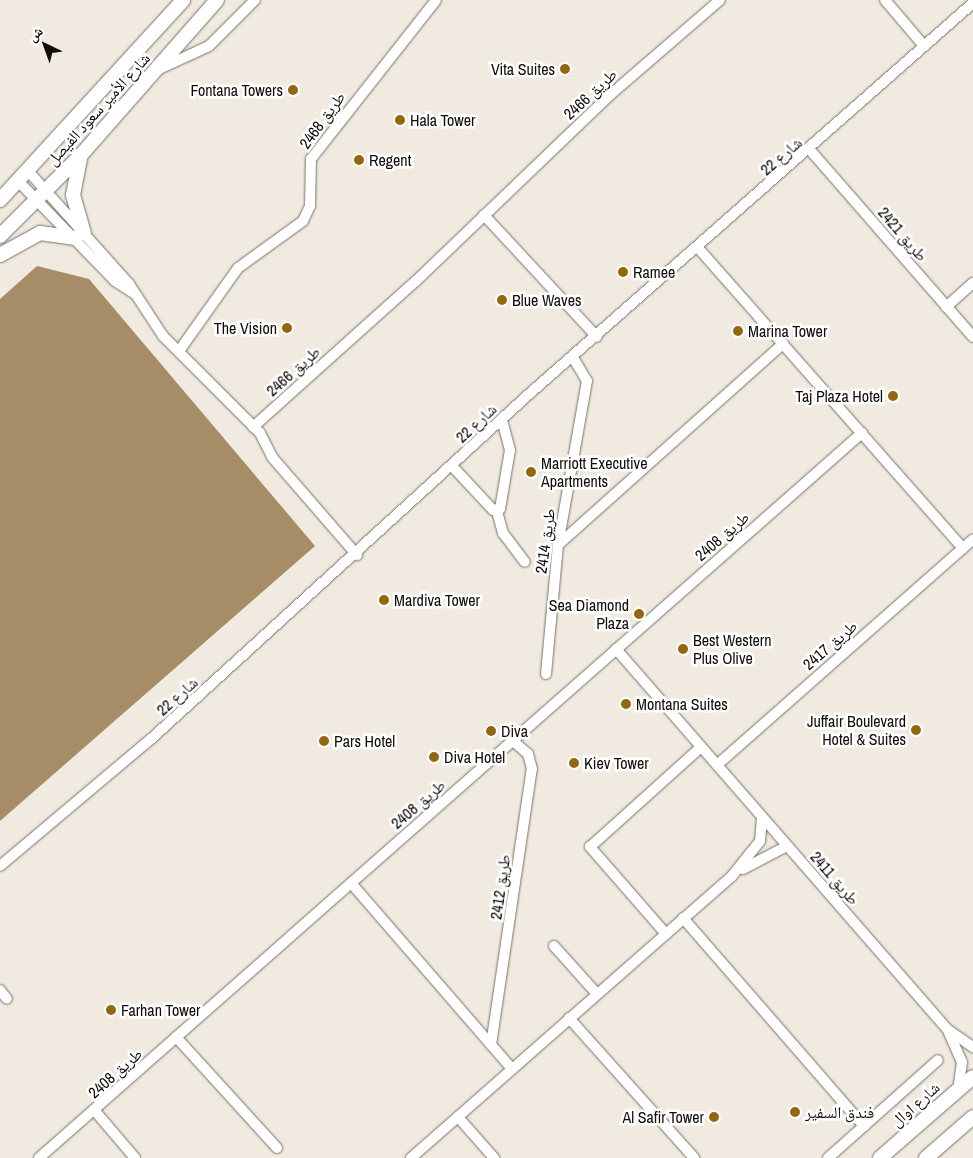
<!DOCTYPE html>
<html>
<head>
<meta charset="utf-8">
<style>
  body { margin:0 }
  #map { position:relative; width:973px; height:1158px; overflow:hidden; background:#f0eae0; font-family:"Archivo Narrow","Noto Naskh Arabic",sans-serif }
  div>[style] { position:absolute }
  .water>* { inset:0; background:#a68d68 }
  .roads { filter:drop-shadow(0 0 1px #777269) drop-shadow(0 0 1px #777269) }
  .street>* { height:10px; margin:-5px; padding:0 5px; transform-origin:5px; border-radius:5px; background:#fff }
  .secondary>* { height:14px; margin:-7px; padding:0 7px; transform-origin:7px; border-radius:7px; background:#fff }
  .dots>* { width:14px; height:14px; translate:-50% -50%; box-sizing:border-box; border:2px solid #fff; border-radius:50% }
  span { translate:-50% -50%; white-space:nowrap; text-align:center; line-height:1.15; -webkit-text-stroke:5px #fff; paint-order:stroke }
  .poi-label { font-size:16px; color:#0f0d0a }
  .right { translate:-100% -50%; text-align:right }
  .left { translate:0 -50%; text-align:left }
  .street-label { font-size:16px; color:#0f0d0a }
  .north { position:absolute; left:20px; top:20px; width:50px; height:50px; -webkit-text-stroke:4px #fff; paint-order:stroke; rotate:318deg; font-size:14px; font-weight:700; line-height:20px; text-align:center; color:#0f0d0a }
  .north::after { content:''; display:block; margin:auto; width:18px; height:22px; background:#0f0d0a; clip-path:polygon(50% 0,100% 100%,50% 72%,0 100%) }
</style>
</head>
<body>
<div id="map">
  <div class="water">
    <div style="clip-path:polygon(37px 266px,89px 279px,315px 546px,0 821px,0 299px)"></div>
  </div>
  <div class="roads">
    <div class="street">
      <div style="left:885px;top:0;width:60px;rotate:49.7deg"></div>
      <div style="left:157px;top:70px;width:57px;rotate:-24.8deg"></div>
      <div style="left:209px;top:46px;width:65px;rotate:-45deg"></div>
      <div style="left:810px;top:150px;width:248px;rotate:48.9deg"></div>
      <div style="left:29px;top:172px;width:150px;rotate:48.2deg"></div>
      <div style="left:129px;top:284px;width:62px;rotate:56.8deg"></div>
      <div style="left:163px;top:336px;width:137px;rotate:45deg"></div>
      <div style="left:260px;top:433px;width:27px;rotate:63deg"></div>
      <div style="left:272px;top:457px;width:130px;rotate:49.1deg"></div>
      <div style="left:19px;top:182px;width:138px;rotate:45.9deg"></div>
      <div style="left:115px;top:281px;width:24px;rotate:33deg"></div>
      <div style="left:484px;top:215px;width:166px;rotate:47.2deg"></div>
      <div style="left:699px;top:249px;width:399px;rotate:48.6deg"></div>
      <div style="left:946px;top:307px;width:36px;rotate:-42deg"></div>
      <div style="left:179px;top:351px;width:102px;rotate:-54.6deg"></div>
      <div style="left:238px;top:268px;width:80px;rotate:-35.9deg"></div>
      <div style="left:303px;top:221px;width:17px;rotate:-65deg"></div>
      <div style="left:310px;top:206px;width:47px;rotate:-88.8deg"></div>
      <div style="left:311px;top:159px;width:202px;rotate:-51.8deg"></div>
      <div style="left:253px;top:427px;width:219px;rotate:-41.9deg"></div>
      <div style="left:416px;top:281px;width:269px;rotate:-43.8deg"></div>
      <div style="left:610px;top:95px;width:145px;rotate:-40.8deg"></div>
      <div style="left:452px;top:466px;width:60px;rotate:47deg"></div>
      <div style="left:493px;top:510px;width:7px;rotate:-8deg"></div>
      <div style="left:500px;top:509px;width:60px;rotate:-80.4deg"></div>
      <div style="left:510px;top:450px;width:31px;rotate:-105deg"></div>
      <div style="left:497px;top:511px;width:23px;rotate:75deg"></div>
      <div style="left:503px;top:533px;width:36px;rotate:53deg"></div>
      <div style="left:558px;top:545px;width:302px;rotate:-41.8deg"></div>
      <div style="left:616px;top:649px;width:504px;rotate:48.94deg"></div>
      <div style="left:947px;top:1029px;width:32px;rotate:35deg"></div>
      <div style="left:546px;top:674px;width:130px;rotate:-84.7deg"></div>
      <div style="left:558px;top:545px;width:167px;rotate:-80deg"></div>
      <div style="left:587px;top:381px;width:27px;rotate:-121deg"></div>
      <div style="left:717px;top:765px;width:341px;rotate:-41.4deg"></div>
      <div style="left:0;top:866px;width:197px;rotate:-40.1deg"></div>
      <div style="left:151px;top:739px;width:510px;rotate:-42.38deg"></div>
      <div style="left:528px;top:395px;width:593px;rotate:-41.38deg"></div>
      <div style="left:743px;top:869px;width:50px;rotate:-27.6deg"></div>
      <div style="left:351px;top:883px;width:246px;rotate:49.1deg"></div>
      <div style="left:683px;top:918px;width:276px;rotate:49deg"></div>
      <div style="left:666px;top:934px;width:116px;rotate:-131.1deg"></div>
      <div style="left:590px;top:847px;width:149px;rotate:-42deg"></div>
      <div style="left:554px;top:946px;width:64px;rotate:48.1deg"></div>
      <div style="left:0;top:990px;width:11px;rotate:52deg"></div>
      <div style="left:569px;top:1018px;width:188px;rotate:48.2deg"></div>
      <div style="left:949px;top:1033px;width:32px;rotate:66deg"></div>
      <div style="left:962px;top:1062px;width:27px;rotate:98deg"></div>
      <div style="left:176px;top:1037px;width:150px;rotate:47.7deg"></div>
      <div style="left:491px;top:1045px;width:279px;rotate:-81.6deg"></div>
      <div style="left:532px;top:769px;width:16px;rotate:-105deg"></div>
      <div style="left:528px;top:754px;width:21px;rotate:-139deg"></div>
      <div style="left:95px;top:1111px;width:62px;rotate:49.6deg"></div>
      <div style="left:458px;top:1117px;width:55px;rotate:48.7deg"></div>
      <div style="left:39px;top:1158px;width:1097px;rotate:-41.38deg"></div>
      <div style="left:411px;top:1158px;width:427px;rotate:-41.3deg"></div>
      <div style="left:732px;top:876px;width:45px;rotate:-51.3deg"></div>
      <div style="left:760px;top:841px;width:24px;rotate:-85deg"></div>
      <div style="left:828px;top:1158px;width:147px;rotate:-41.7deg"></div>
    </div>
    <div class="secondary">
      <div style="left:80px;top:159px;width:37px;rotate:101deg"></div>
      <div style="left:73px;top:195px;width:40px;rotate:74deg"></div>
      <div style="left:0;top:200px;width:271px;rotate:-47.5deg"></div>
      <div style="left:0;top:236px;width:115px;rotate:-45deg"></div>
      <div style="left:81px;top:155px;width:206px;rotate:-48.7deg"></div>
      <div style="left:0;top:255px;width:46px;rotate:-28.8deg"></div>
      <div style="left:40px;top:233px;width:34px;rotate:8deg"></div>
      <div style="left:880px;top:1158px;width:123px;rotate:-41.1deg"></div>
      <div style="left:926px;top:1158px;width:62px;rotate:-41.1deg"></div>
    </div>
  </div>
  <div class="dots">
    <div style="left:565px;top:69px;background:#936712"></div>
    <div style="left:293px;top:90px;background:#936712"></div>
    <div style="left:400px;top:120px;background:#936712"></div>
    <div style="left:359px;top:160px;background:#936712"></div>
    <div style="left:623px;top:272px;background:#936712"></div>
    <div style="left:502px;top:300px;background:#936712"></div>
    <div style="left:287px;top:328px;background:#936712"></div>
    <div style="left:738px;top:331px;background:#936712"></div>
    <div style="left:893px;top:396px;background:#936712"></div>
    <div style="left:531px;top:472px;background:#936712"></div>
    <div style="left:384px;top:600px;background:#936712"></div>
    <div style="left:639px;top:614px;background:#936712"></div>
    <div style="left:683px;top:649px;background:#936712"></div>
    <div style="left:626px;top:704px;background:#936712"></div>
    <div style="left:916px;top:730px;background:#936712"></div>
    <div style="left:491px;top:731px;background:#936712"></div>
    <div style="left:324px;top:741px;background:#936712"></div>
    <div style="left:434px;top:757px;background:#936712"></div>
    <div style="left:574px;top:763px;background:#936712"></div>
    <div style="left:111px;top:1010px;background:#936712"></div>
    <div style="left:795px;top:1112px;background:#936712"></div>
    <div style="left:714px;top:1117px;background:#936712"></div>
  </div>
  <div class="poi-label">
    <span class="right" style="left:555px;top:69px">Vita Suites</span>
    <span class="right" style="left:283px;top:90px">Fontana Towers</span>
    <span class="left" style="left:410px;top:120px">Hala Tower</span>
    <span class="left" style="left:369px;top:160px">Regent</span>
    <span class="left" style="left:633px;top:272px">Ramee</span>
    <span class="left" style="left:512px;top:300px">Blue Waves</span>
    <span class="right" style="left:277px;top:328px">The Vision</span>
    <span class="left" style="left:748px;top:331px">Marina Tower</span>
    <span class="right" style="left:883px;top:396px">Taj Plaza Hotel</span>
    <span class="left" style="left:541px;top:472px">Marriott Executive<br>Apartments</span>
    <span class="left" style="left:394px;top:600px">Mardiva Tower</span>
    <span class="right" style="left:629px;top:614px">Sea Diamond<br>Plaza</span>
    <span class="left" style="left:693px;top:649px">Best Western<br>Plus Olive</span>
    <span class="left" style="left:636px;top:704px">Montana Suites</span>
    <span class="right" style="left:906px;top:730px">Juffair Boulevard<br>Hotel &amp; Suites</span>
    <span class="left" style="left:501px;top:731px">Diva</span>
    <span class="left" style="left:334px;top:741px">Pars Hotel</span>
    <span class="left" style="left:444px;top:757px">Diva Hotel</span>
    <span class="left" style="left:584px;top:763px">Kiev Tower</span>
    <span class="left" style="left:121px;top:1010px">Farhan Tower</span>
    <span class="left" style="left:805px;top:1112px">فندق السفير</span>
    <span class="right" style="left:704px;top:1117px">Al Safir Tower</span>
  </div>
  <div class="street-label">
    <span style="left:590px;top:94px;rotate:-43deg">طريق 2466</span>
    <span style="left:98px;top:109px;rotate:-48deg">شارع الأمير سعود الفيصل</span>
    <span style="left:322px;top:120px;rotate:-54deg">طريق 2468</span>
    <span style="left:781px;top:156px;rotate:-41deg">شارع 22</span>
    <span style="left:903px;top:234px;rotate:49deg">طريق 2421</span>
    <span style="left:293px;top:371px;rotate:-42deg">طريق 2466</span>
    <span style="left:476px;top:423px;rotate:-43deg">شارع 22</span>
    <span style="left:722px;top:536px;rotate:-41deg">طريق 2408</span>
    <span style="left:545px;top:541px;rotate:-82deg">طريق 2414</span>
    <span style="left:830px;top:645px;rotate:-41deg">طريق 2417</span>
    <span style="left:177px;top:696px;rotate:-42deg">شارع 22</span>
    <span style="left:418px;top:804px;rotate:-41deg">طريق 2408</span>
    <span style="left:835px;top:878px;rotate:49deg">طريق 2411</span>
    <span style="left:500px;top:887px;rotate:-82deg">طريق 2412</span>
    <span style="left:115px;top:1073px;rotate:-42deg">طريق 2408</span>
    <span style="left:915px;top:1104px;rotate:-41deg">شارع اوال</span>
  </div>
  <div class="north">ش</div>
</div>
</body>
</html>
